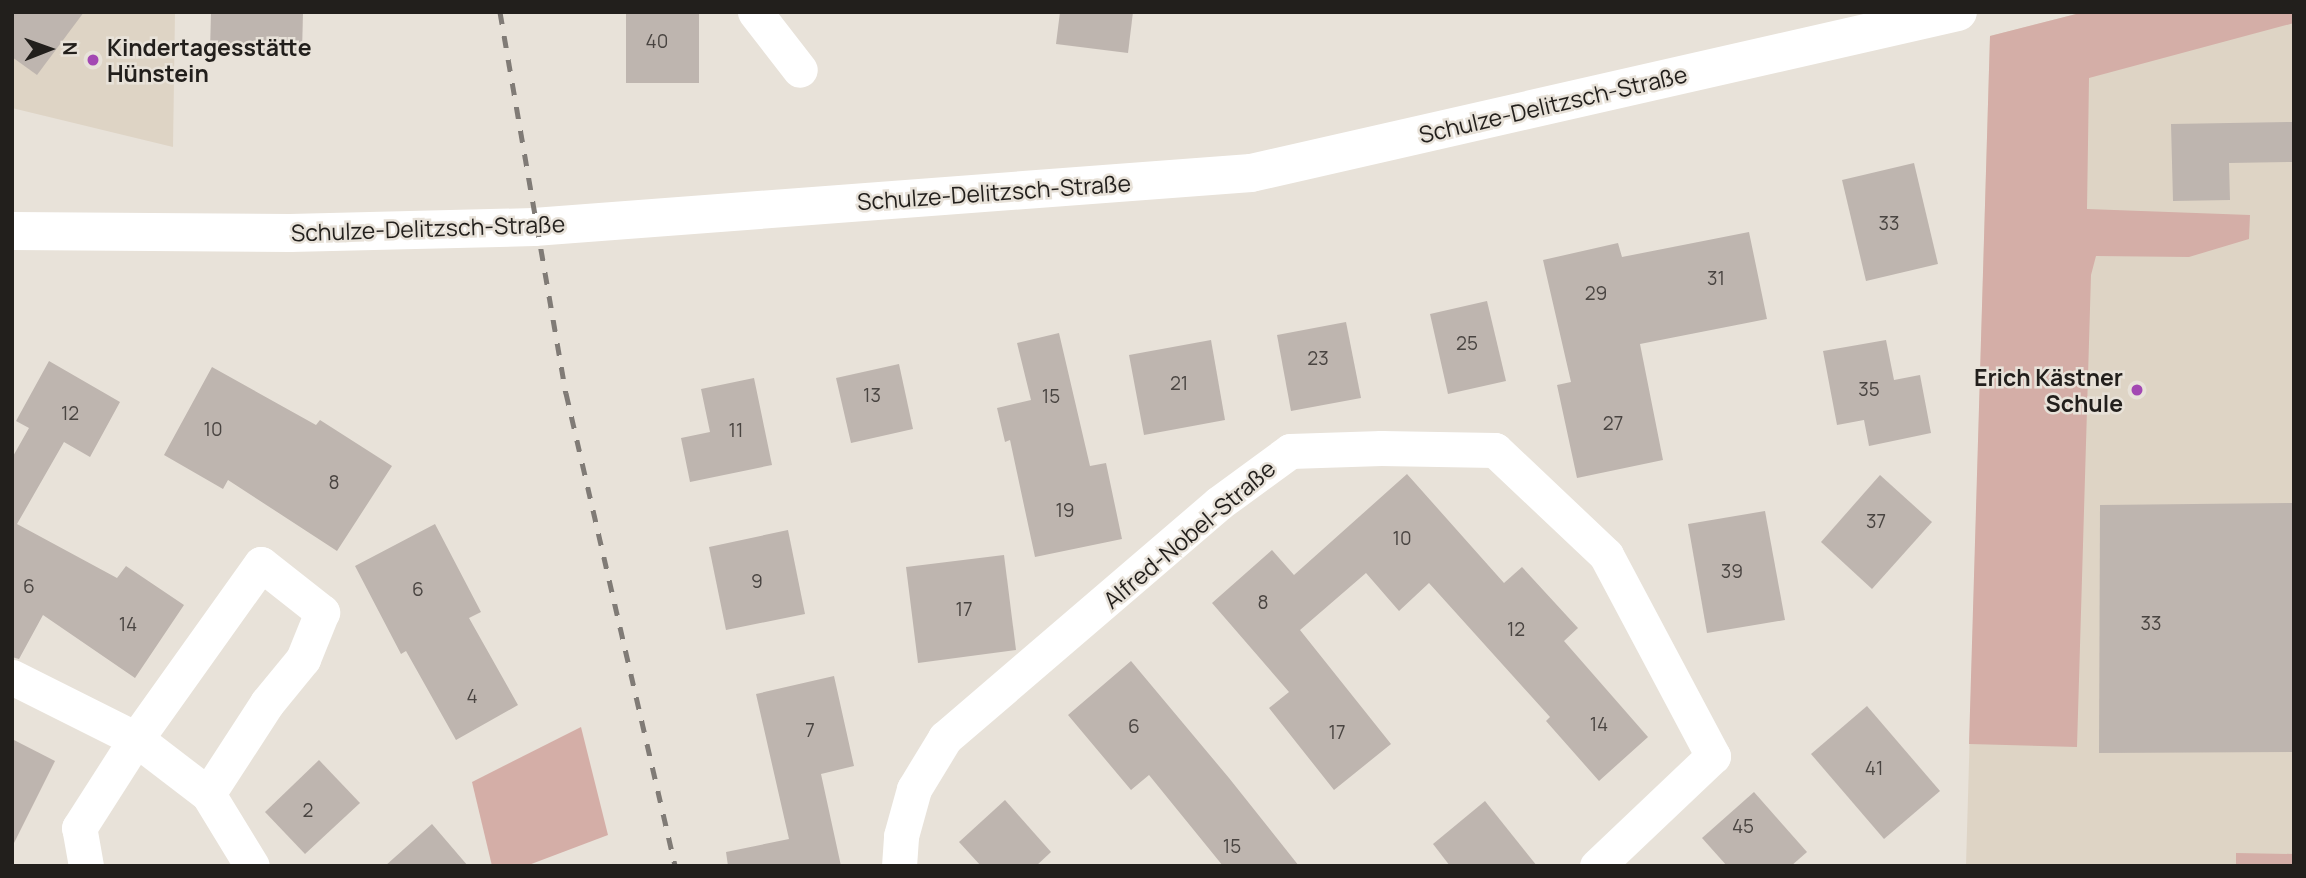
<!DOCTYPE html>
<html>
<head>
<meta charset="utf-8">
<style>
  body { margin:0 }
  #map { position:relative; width:2306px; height:878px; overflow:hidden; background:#e8e2d9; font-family:Manrope,sans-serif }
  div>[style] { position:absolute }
  .built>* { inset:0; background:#ded4c5 }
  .green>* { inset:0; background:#d4aea7 }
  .building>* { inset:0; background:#beb5af }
  .street>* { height:35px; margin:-17.5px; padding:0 17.5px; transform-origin:17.5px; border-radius:17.5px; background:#fff }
  .secondary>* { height:38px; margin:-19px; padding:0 19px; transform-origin:19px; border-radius:19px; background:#fff }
  .rail>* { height:5px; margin-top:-2.5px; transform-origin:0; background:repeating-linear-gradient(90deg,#807b76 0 12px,transparent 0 24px) }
  .dots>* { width:19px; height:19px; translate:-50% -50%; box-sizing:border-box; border:4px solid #e8e2d9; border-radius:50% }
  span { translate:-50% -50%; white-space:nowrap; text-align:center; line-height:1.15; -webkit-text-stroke:5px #e8e2d9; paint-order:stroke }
  .number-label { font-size:19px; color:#494441 }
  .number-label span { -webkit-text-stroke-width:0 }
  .poi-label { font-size:23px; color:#221f1c; font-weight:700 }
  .left { translate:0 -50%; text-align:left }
  .right { translate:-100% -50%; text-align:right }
  .street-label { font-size:23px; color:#221f1c }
  .frame { position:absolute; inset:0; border:14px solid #221f1c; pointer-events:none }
  .north { position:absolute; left:14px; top:14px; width:70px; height:70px; -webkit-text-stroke:5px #e8e2d9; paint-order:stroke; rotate:89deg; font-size:19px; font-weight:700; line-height:28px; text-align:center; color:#221f1c }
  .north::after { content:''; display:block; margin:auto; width:24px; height:32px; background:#221f1c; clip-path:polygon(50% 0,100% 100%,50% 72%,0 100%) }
</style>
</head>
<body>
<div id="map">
  <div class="built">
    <div style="clip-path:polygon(12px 12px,175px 12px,173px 147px,12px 108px)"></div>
    <div style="clip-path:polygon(2084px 12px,2294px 12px,2294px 866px,1966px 866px,1990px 36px)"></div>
  </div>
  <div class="green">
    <div style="clip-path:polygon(2084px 12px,2294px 12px,2294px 23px,2089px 78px,2087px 209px,2250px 215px,2249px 239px,2189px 257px,2096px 256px,2091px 275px,2077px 747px,1969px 744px,1990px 36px)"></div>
    <div style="clip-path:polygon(581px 727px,608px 835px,526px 866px,492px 866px,472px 782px)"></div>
    <div style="clip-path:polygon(2236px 853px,2294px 854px,2294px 866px,2236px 866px)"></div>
  </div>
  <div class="building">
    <div style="clip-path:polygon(12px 12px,84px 12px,37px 75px,12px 57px)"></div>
    <div style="clip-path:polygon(211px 12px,303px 12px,302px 53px,210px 52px)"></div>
    <div style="clip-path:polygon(626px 12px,699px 12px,699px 83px,626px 83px)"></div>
    <div style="clip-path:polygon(1060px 12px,1133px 12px,1128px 53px,1056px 44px)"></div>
    <div style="clip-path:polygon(2292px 122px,2292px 162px,2229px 163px,2230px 200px,2173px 201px,2171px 124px)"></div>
    <div style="clip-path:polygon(1914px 163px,1938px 264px,1866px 281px,1842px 180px)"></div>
    <div style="clip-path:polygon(1749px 232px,1767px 319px,1640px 344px,1663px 460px,1577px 478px,1557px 385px,1571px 382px,1543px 260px,1618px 243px,1622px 257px)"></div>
    <div style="clip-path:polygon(1487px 301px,1506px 381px,1448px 394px,1430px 314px)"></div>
    <div style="clip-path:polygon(1346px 322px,1361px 398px,1291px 411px,1277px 335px)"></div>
    <div style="clip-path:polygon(1059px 333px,1090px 466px,1106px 463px,1122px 539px,1035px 557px,1010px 440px,1005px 442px,997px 408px,1031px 400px,1017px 343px)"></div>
    <div style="clip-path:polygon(1211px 340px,1225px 420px,1144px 435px,1129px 355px)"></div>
    <div style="clip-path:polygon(1886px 340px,1894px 380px,1920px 375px,1931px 433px,1869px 446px,1864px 420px,1837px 425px,1823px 351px)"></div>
    <div style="clip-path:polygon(49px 361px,120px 402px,90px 457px,64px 442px,17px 524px,117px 578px,126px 566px,184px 605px,135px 678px,43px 615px,19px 659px,12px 657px,12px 458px,29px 428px,16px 421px)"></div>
    <div style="clip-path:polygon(899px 364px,913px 429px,851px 443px,836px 378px)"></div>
    <div style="clip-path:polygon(212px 367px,316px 425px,320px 420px,392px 466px,337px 551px,228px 480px,223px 489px,164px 455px)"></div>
    <div style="clip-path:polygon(754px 378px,772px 465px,690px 482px,681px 438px,710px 432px,701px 389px)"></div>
    <div style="clip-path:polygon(1407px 474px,1504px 583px,1522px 567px,1578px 628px,1564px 641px,1648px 737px,1599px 781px,1546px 721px,1550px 717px,1429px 583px,1399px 611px,1366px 573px,1300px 630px,1391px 744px,1334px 790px,1269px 708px,1289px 692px,1212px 603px,1272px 550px,1294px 575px)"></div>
    <div style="clip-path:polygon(1880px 475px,1932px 522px,1872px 589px,1821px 542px)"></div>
    <div style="clip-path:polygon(2294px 503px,2294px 752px,2099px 753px,2100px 505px)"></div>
    <div style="clip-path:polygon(1765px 511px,1785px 620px,1707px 633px,1688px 524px)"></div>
    <div style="clip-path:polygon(435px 524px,481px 612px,469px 618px,518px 705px,456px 740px,406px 651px,401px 654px,355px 566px)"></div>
    <div style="clip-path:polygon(788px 530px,805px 614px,726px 630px,709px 547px)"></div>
    <div style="clip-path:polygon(1004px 555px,1016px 650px,918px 663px,906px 567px)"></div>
    <div style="clip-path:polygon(1131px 661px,1229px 778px,1299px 866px,1223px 866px,1149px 775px,1131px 790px,1068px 715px)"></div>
    <div style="clip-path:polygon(834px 676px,854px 766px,821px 774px,841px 866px,728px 866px,726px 852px,789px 839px,756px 694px)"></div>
    <div style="clip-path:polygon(1867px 706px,1940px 791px,1884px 839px,1811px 754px)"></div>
    <div style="clip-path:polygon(12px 739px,55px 761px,12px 847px)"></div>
    <div style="clip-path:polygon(319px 760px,360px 803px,305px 854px,265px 812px)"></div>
    <div style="clip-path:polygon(1754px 792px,1807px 852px,1791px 866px,1727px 866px,1702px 838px)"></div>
    <div style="clip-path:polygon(1005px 800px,1051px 852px,1036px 866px,981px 866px,959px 842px)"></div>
    <div style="clip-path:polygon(1485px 801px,1537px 866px,1450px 866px,1433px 844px)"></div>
    <div style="clip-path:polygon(432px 824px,468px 866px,385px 866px)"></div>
  </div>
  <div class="street">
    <div style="left:755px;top:12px;width:73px;rotate:52.2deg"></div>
    <div style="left:12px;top:677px;width:139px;rotate:26.6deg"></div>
    <div style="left:136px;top:739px;width:91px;rotate:37.4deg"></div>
    <div style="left:86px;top:866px;width:39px;rotate:-100deg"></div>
    <div style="left:79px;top:828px;width:106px;rotate:-57.4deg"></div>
    <div style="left:136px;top:739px;width:215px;rotate:-54.5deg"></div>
    <div style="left:261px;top:564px;width:78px;rotate:38.2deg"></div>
    <div style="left:322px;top:612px;width:51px;rotate:112deg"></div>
    <div style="left:303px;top:659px;width:57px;rotate:129.3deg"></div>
    <div style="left:267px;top:703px;width:108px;rotate:123deg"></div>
    <div style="left:208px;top:794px;width:84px;rotate:58.6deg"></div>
    <div style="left:899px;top:866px;width:30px;rotate:-86deg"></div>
    <div style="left:901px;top:836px;width:49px;rotate:-74.5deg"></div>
    <div style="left:914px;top:789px;width:60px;rotate:-58.7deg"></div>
    <div style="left:945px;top:738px;width:361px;rotate:-40.6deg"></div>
    <div style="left:1219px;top:503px;width:88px;rotate:-36.2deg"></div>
    <div style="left:1290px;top:451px;width:91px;rotate:-1.9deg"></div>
    <div style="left:1381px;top:448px;width:114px;rotate:1deg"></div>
    <div style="left:1495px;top:450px;width:153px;rotate:43.4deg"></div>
    <div style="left:1606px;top:555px;width:228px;rotate:62deg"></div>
    <div style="left:1713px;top:756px;width:160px;rotate:136.5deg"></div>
  </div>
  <div class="secondary">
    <div style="left:12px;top:231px;width:278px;rotate:0.4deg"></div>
    <div style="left:290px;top:233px;width:244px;rotate:-1.4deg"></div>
    <div style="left:534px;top:227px;width:719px;rotate:-4.31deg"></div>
    <div style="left:1251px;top:173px;width:725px;rotate:-12.83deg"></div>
  </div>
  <div class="rail">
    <div style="left:500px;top:12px;width:387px;rotate:80.2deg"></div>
    <div style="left:566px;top:393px;width:485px;rotate:77deg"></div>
  </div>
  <div class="dots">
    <div style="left:93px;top:60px;background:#a348b3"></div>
    <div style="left:2137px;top:390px;background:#a348b3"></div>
  </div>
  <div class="number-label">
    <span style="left:657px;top:42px">40</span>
    <span style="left:1889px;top:224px">33</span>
    <span style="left:1716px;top:279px">31</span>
    <span style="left:1596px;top:294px">29</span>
    <span style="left:1467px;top:344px">25</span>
    <span style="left:1318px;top:359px">23</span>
    <span style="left:1179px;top:384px">21</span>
    <span style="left:1869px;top:390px">35</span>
    <span style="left:872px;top:396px">13</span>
    <span style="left:1051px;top:397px">15</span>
    <span style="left:70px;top:414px">12</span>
    <span style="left:1613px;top:424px">27</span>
    <span style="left:213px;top:430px">10</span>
    <span style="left:736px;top:431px">11</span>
    <span style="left:334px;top:483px">8</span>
    <span style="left:1065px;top:511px">19</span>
    <span style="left:1876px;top:522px">37</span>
    <span style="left:1402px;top:539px">10</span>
    <span style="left:1732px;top:572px">39</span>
    <span style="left:757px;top:582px">9</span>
    <span style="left:29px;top:587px">6</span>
    <span style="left:418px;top:590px">6</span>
    <span style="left:1263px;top:603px">8</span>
    <span style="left:964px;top:610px">17</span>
    <span style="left:2151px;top:624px">33</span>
    <span style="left:128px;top:625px">14</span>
    <span style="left:1516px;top:630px">12</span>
    <span style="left:472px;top:697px">4</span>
    <span style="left:1599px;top:725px">14</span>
    <span style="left:1134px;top:727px">6</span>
    <span style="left:810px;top:731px">7</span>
    <span style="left:1337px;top:733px">17</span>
    <span style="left:1874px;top:769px">41</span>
    <span style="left:308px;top:811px">2</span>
    <span style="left:1743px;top:827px">45</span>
    <span style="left:1232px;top:847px">15</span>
  </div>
  <div class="poi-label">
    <span class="left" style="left:107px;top:60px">Kindertagesstätte<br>Hünstein</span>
    <span class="right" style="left:2123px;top:390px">Erich Kästner<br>Schule</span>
  </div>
  <div class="street-label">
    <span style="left:1553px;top:104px;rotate:-13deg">Schulze-Delitzsch-Straße</span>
    <span style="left:994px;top:192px;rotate:-4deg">Schulze-Delitzsch-Straße</span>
    <span style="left:428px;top:228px;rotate:-2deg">Schulze-Delitzsch-Straße</span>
    <span style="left:1189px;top:534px;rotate:-40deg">Alfred-Nobel-Straße</span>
  </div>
  <div class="frame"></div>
  <div class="north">N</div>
</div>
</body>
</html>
